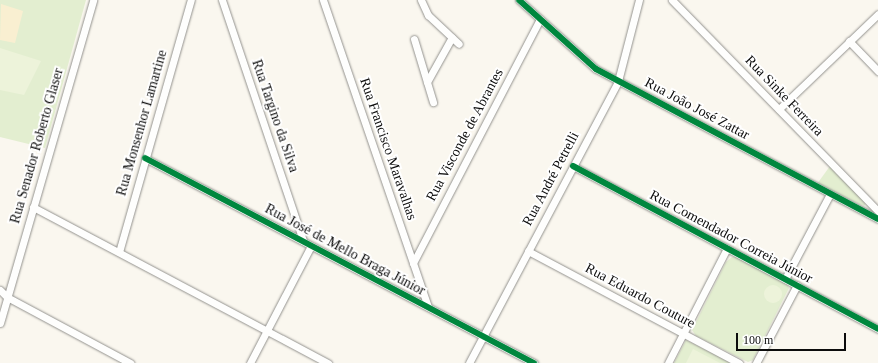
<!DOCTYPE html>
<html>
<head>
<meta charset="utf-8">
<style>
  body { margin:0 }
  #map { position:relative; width:878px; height:363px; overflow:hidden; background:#faf7ef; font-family:"Times New Roman",serif }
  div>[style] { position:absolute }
  .green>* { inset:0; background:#e3eed0 }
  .sand>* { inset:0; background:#f9efd1 }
  .pitch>* { inset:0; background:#edf3da }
  .round { border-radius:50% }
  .roads { filter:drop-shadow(0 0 1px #93928e) drop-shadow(0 0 1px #93928e) }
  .minor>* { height:7px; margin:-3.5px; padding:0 3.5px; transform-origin:3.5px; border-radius:3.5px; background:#fefefd }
  .cycleway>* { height:6px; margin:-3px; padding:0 3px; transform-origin:3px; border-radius:3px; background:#00873e }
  span { translate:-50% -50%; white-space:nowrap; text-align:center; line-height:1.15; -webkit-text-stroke:4px #fff; paint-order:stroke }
  .street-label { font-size:14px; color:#0c0c0c }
  .scale { position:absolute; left:736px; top:333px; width:110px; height:18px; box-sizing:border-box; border:2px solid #0c0c0c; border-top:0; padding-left:5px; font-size:12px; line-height:14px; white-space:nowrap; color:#0c0c0c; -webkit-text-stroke:3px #fff; paint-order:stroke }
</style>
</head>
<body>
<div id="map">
  <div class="green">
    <div style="clip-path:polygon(0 0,86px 0,45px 148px,0 137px)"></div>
    <div style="clip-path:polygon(830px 166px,867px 202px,864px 206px,817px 184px)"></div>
    <div style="clip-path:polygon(732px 257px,736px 257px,787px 284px,789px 288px,753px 360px,748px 362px,696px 336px,692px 330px,726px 262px)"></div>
    <div style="clip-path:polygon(686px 340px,732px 363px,674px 363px)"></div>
  </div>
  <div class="sand">
    <div style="clip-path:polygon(1px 4px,23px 11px,15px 43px,0 40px)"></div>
  </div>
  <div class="pitch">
    <div style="clip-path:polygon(0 48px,41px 61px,24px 95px,0 90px)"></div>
    <div class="round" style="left:764px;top:285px;width:18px;height:18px"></div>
    <div style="clip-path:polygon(693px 349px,720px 363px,686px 363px)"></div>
  </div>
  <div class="roads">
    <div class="minor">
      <div style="left:222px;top:0;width:254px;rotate:71.4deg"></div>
      <div style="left:323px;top:0;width:324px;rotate:71.1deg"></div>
      <div style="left:421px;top:0;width:17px;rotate:65deg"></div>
      <div style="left:428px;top:15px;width:42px;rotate:43.1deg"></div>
      <div style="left:519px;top:0;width:103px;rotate:41.9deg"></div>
      <div style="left:596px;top:69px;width:319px;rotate:28deg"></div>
      <div style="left:672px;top:0;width:295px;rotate:45.7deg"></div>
      <div style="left:414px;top:39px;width:66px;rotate:73.2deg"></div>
      <div style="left:849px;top:41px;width:42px;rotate:46deg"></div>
      <div style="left:427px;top:82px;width:51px;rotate:-60.9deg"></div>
      <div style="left:779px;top:109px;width:137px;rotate:-43.8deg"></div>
      <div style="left:145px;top:158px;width:440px;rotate:27.8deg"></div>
      <div style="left:573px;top:166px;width:346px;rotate:28.1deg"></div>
      <div style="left:33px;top:207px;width:334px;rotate:27.9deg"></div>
      <div style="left:528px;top:251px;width:239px;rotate:28deg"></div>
      <div style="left:119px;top:252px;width:262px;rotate:-74.1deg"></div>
      <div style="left:413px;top:263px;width:275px;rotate:-62.5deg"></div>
      <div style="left:785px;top:279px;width:96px;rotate:-62.1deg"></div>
      <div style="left:0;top:290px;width:10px;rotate:45deg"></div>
      <div style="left:7px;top:297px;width:140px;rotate:28.2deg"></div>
      <div style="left:0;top:323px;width:336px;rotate:-73.9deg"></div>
      <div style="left:250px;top:363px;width:132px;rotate:-62.5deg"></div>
      <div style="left:469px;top:363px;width:319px;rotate:-62.1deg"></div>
      <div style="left:618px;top:81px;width:84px;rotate:-75.5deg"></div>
      <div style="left:668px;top:363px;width:129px;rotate:-62.8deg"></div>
      <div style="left:756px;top:363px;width:88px;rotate:-62.3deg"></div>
    </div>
  </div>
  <div class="cycleway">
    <div style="left:519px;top:0;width:103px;rotate:41.9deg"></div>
    <div style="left:596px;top:69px;width:319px;rotate:28deg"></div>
    <div style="left:145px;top:158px;width:440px;rotate:27.8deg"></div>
    <div style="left:573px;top:166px;width:346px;rotate:28.1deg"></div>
  </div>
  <div class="street-label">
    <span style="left:784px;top:96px;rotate:46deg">Rua Sinke Ferreira</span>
    <span style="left:697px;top:109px;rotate:28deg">Rua João José Zattar</span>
    <span style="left:275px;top:116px;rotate:71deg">Rua Targino da Silva</span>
    <span style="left:142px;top:123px;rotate:-74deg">Rua Monsenhor Lamartine</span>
    <span style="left:465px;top:135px;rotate:-62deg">Rua Visconde de Abrantes</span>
    <span style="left:37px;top:146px;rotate:-74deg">Rua Senador Roberto Glaser</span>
    <span style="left:388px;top:149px;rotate:71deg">Rua Francisco Maravalhas</span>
    <span style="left:551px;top:179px;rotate:-62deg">Rua André Petrelli</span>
    <span style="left:731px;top:237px;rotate:28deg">Rua Comendador Correia Júnior</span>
    <span style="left:345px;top:250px;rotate:28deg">Rua José de Mello Braga Júnior</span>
    <span style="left:640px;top:296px;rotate:28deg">Rua Eduardo Couture</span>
  </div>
  <div class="scale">100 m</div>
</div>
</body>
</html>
